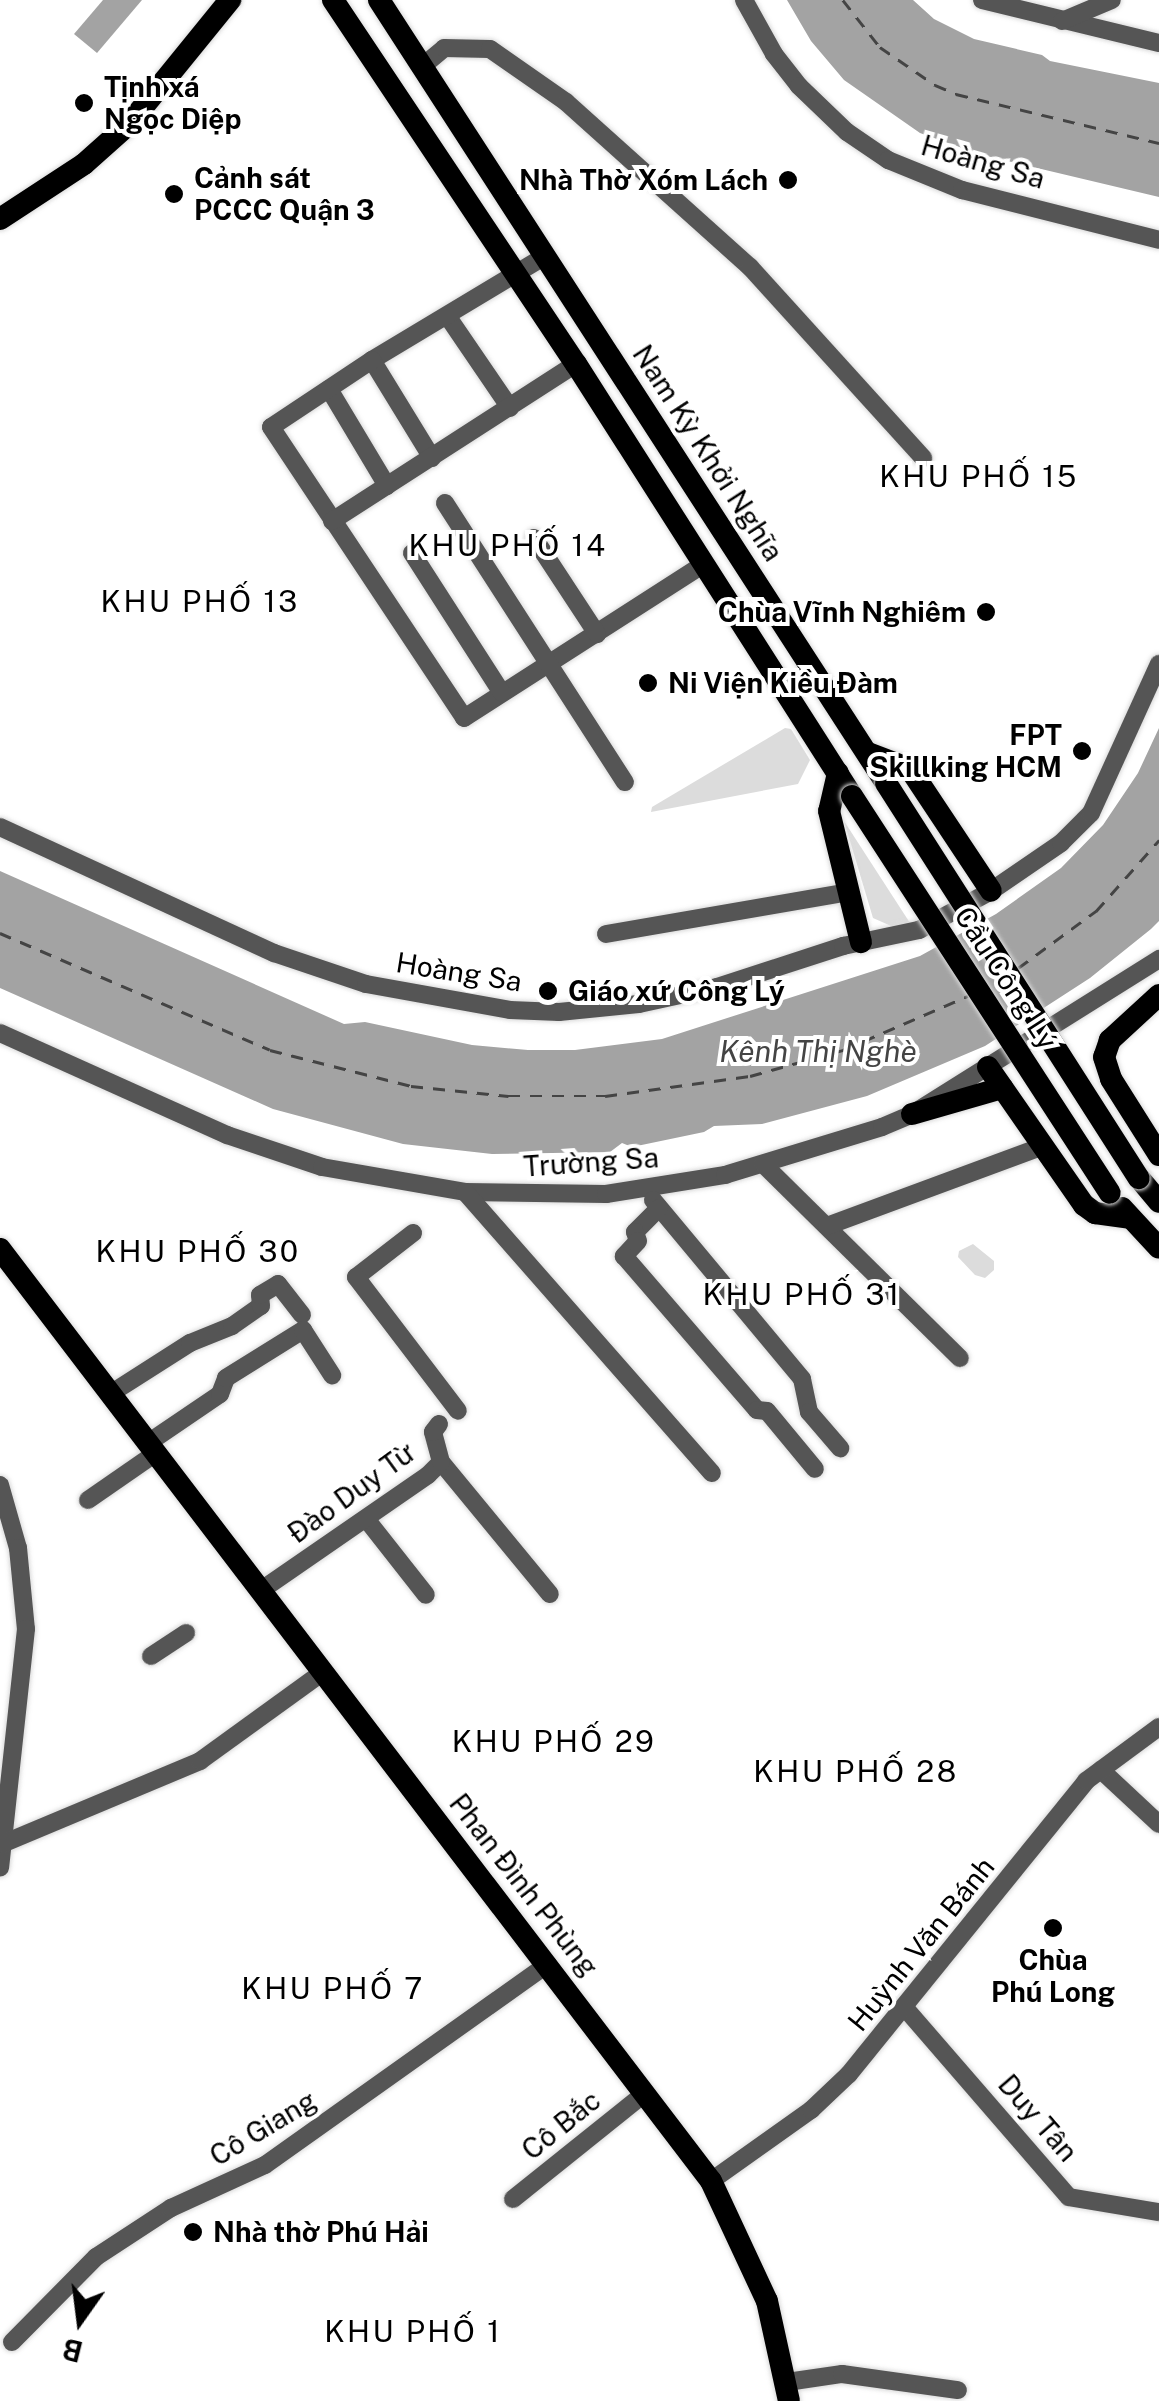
<!DOCTYPE html>
<html>
<head>
<meta charset="utf-8">
<style>
  body { margin:0 }
  #map { position:relative; width:1159px; height:2401px; overflow:hidden; background:#fff; font-family:"Public Sans",sans-serif }
  div>[style] { position:absolute }
  .green>* { inset:0; background:#dcdcdc }
  .water>* { inset:0; background:#a3a3a3 }
  .ferry>* { height:2.5px; margin-top:-1.25px; transform-origin:0; background:repeating-linear-gradient(90deg,#444 0 12px,transparent 0 22px) }
  .roads { filter:drop-shadow(0 0 2px #dbdbdb) drop-shadow(0 0 2px #dbdbdb) }
  .minor>* { height:18px; margin:-9px; padding:0 9px; transform-origin:9px; border-radius:9px; background:#555 }
  .major>* { height:22px; margin:-11px; padding:0 11px; transform-origin:11px; border-radius:11px; background:#000 }
  .bridges { filter:drop-shadow(0 0 2px #dbdbdb) drop-shadow(0 0 2px #dbdbdb) }
  .major-bridge>* { height:22px; margin:-11px; padding:0 11px; transform-origin:11px; border-radius:11px; background:#000 }
  .dots>* { width:28px; height:28px; translate:-50% -50%; box-sizing:border-box; border:5px solid #fff; border-radius:50% }
  span { translate:-50% -50%; white-space:nowrap; text-align:center; line-height:1.15; -webkit-text-stroke:8px #fff; paint-order:stroke }
  .poi-label { font-size:28px; color:#000; font-weight:700 }
  .left { translate:0 -50%; text-align:left }
  .right { translate:-100% -50%; text-align:right }
  .street-label { font-size:28px; color:#000 }
  .neighbourhood-label { font-size:30px; color:#000; letter-spacing:2.5px }
  .water-label { font-size:30px; color:#444; font-style:italic }
  .north { position:absolute; left:30px; top:2271px; width:100px; height:100px; -webkit-text-stroke:8px #fff; paint-order:stroke; rotate:194deg; font-size:28px; font-weight:700; line-height:40px; text-align:center; color:#000 }
  .north::after { content:''; display:block; margin:auto; width:35px; height:45px; background:#000; clip-path:polygon(50% 0,100% 100%,50% 72%,0 100%) }
</style>
</head>
<body>
<div id="map">
  <div class="green">
    <div style="clip-path:polygon(785px 728px,791px 729px,810px 760px,798px 784px,651px 812px,652px 807px)"></div>
    <div style="clip-path:polygon(844px 821px,910px 923px,898px 929px,873px 918px)"></div>
    <div style="clip-path:polygon(973px 1244px,994px 1261px,994px 1270px,985px 1278px,975px 1275px,958px 1257px,959px 1251px)"></div>
  </div>
  <div class="water">
    <div style="clip-path:polygon(103px 0,142px 0,97px 53px,74px 34px)"></div>
    <div style="clip-path:polygon(787px 0,913px 0,934px 19px,974px 39px,1042px 55px,1050px 61px,1159px 83px,1159px 197px,982px 155px,920px 133px,844px 80px,811px 41px)"></div>
    <div style="clip-path:polygon(1159px 728px,1159px 921px,1151px 929px,1090px 978px,985px 1046px,867px 1096px,762px 1124px,714px 1126px,704px 1132px,632px 1147px,622px 1143px,610px 1152px,492px 1154px,403px 1144px,273px 1109px,0 988px,0 871px,344px 1024px,365px 1022px,472px 1045px,528px 1050px,575px 1050px,662px 1039px,920px 956px,996px 914px,1061px 868px,1103px 825px,1138px 773px)"></div>
  </div>
  <div class="ferry">
    <div style="left:843px;top:0;width:60px;rotate:51.8deg"></div>
    <div style="left:880px;top:47px;width:67px;rotate:34.6deg"></div>
    <div style="left:935px;top:85px;width:23px;rotate:23deg"></div>
    <div style="left:956px;top:94px;width:209px;rotate:13.6deg"></div>
    <div style="left:0;top:933px;width:294px;rotate:23.4deg"></div>
    <div style="left:270px;top:1050px;width:146px;rotate:14.3deg"></div>
    <div style="left:411px;top:1086px;width:98px;rotate:5.9deg"></div>
    <div style="left:508px;top:1096px;width:97px"></div>
    <div style="left:605px;top:1096px;width:146px;rotate:-7.9deg"></div>
    <div style="left:750px;top:1076px;width:97px;rotate:-15.6deg"></div>
    <div style="left:843px;top:1050px;width:136px;rotate:-23.4deg"></div>
    <div style="left:1018px;top:968px;width:97px;rotate:-36.2deg"></div>
    <div style="left:1096px;top:911px;width:95px;rotate:-48.4deg"></div>
  </div>
  <div class="roads">
    <div class="minor">
      <div style="left:744px;top:0;width:62px;rotate:60.9deg"></div>
      <div style="left:774px;top:54px;width:41px;rotate:52deg"></div>
      <div style="left:799px;top:86px;width:66px;rotate:43.8deg"></div>
      <div style="left:847px;top:132px;width:50px;rotate:34.3deg"></div>
      <div style="left:888px;top:160px;width:80px;rotate:22.1deg"></div>
      <div style="left:962px;top:190px;width:203px;rotate:14.2deg"></div>
      <div style="left:982px;top:0;width:182px;rotate:13.7deg"></div>
      <div style="left:1062px;top:21px;width:54px;rotate:-22.8deg"></div>
      <div style="left:424px;top:65px;width:26px;rotate:-40deg"></div>
      <div style="left:444px;top:48px;width:46px;rotate:1.2deg"></div>
      <div style="left:490px;top:49px;width:93px;rotate:34.9deg"></div>
      <div style="left:566px;top:102px;width:247px;rotate:41.9deg"></div>
      <div style="left:750px;top:267px;width:258px;rotate:47.8deg"></div>
      <div style="left:448px;top:317px;width:110px;rotate:55.7deg"></div>
      <div style="left:372px;top:360px;width:202px;rotate:-31deg"></div>
      <div style="left:329px;top:389px;width:113px;rotate:59.1deg"></div>
      <div style="left:432px;top:458px;width:115px;rotate:-121.5deg"></div>
      <div style="left:372px;top:360px;width:121px;rotate:146.4deg"></div>
      <div style="left:271px;top:427px;width:349px;rotate:56.4deg"></div>
      <div style="left:464px;top:718px;width:283px;rotate:-32.7deg"></div>
      <div style="left:445px;top:503px;width:332px;rotate:57.2deg"></div>
      <div style="left:332px;top:521px;width:290px;rotate:-32.8deg"></div>
      <div style="left:534px;top:538px;width:115px;rotate:56.7deg"></div>
      <div style="left:412px;top:553px;width:166px;rotate:57.3deg"></div>
      <div style="left:0;top:827px;width:302px;rotate:24.7deg"></div>
      <div style="left:274px;top:953px;width:97px;rotate:18.6deg"></div>
      <div style="left:366px;top:984px;width:146px;rotate:10.2deg"></div>
      <div style="left:510px;top:1010px;width:49px;rotate:2.3deg"></div>
      <div style="left:559px;top:1012px;width:80px;rotate:-5.7deg"></div>
      <div style="left:639px;top:1004px;width:80px;rotate:-12.3deg"></div>
      <div style="left:717px;top:987px;width:133px;rotate:-18deg"></div>
      <div style="left:843px;top:946px;width:78px;rotate:-11.9deg"></div>
      <div style="left:919px;top:930px;width:82px;rotate:-28.4deg"></div>
      <div style="left:991px;top:891px;width:85px;rotate:-34.4deg"></div>
      <div style="left:1061px;top:843px;width:42px;rotate:-45deg"></div>
      <div style="left:1091px;top:813px;width:164px;rotate:-65.5deg"></div>
      <div style="left:606px;top:934px;width:246px;rotate:-9.8deg"></div>
      <div style="left:0;top:1033px;width:249px;rotate:24.2deg"></div>
      <div style="left:227px;top:1135px;width:100px;rotate:18.6deg"></div>
      <div style="left:322px;top:1167px;width:145px;rotate:9.9deg"></div>
      <div style="left:465px;top:1192px;width:141px;rotate:0.8deg"></div>
      <div style="left:606px;top:1194px;width:121px;rotate:-9.1deg"></div>
      <div style="left:725px;top:1175px;width:164px;rotate:-17deg"></div>
      <div style="left:882px;top:1127px;width:33px;rotate:-23deg"></div>
      <div style="left:912px;top:1114px;width:292px;rotate:-32.1deg"></div>
      <div style="left:764px;top:1165px;width:275px;rotate:44.6deg"></div>
      <div style="left:465px;top:1192px;width:374px;rotate:48.7deg"></div>
      <div style="left:653px;top:1200px;width:233px;rotate:50.2deg"></div>
      <div style="left:802px;top:1379px;width:34px;rotate:78deg"></div>
      <div style="left:809px;top:1412px;width:48px;rotate:49.3deg"></div>
      <div style="left:659px;top:1208px;width:34px;rotate:135deg"></div>
      <div style="left:635px;top:1232px;width:9px;rotate:72deg"></div>
      <div style="left:638px;top:1241px;width:21px;rotate:133deg"></div>
      <div style="left:624px;top:1256px;width:203px;rotate:49.2deg"></div>
      <div style="left:757px;top:1410px;width:10px;rotate:6deg"></div>
      <div style="left:767px;top:1411px;width:75px;rotate:50.4deg"></div>
      <div style="left:827px;top:1226px;width:230px;rotate:-20.3deg"></div>
      <div style="left:413px;top:1233px;width:72px;rotate:142.3deg"></div>
      <div style="left:356px;top:1277px;width:168px;rotate:52.7deg"></div>
      <div style="left:110px;top:1394px;width:95px;rotate:-32.5deg"></div>
      <div style="left:190px;top:1343px;width:45px;rotate:-22deg"></div>
      <div style="left:232px;top:1326px;width:35px;rotate:-35deg"></div>
      <div style="left:261px;top:1306px;width:11px;rotate:-95deg"></div>
      <div style="left:260px;top:1295px;width:21px;rotate:-31deg"></div>
      <div style="left:278px;top:1284px;width:39px;rotate:52deg"></div>
      <div style="left:148px;top:1443px;width:87px;rotate:-34.2deg"></div>
      <div style="left:220px;top:1394px;width:17px;rotate:-69deg"></div>
      <div style="left:226px;top:1378px;width:91px;rotate:-31.9deg"></div>
      <div style="left:303px;top:1330px;width:54px;rotate:57.2deg"></div>
      <div style="left:441px;top:1462px;width:171px;rotate:50.5deg"></div>
      <div style="left:0;top:1485px;width:66px;rotate:74.1deg"></div>
      <div style="left:18px;top:1548px;width:81px;rotate:84.4deg"></div>
      <div style="left:26px;top:1629px;width:240px;rotate:96.2deg"></div>
      <div style="left:88px;top:1500px;width:83px;rotate:-34.7deg"></div>
      <div style="left:367px;top:1520px;width:95px;rotate:51.8deg"></div>
      <div style="left:260px;top:1591px;width:204px;rotate:-34.6deg"></div>
      <div style="left:428px;top:1475px;width:18px;rotate:-45deg"></div>
      <div style="left:441px;top:1462px;width:31px;rotate:-105deg"></div>
      <div style="left:433px;top:1432px;width:10px;rotate:-53deg"></div>
      <div style="left:151px;top:1656px;width:42px;rotate:-33.3deg"></div>
      <div style="left:1101px;top:1770px;width:79px;rotate:43deg"></div>
      <div style="left:2px;top:1844px;width:215px;rotate:-22.7deg"></div>
      <div style="left:200px;top:1761px;width:152px;rotate:-35.9deg"></div>
      <div style="left:905px;top:2008px;width:250px;rotate:49.1deg"></div>
      <div style="left:1069px;top:2197px;width:91px;rotate:9.5deg"></div>
      <div style="left:711px;top:2181px;width:123px;rotate:-35.4deg"></div>
      <div style="left:811px;top:2110px;width:52px;rotate:-43.5deg"></div>
      <div style="left:849px;top:2074px;width:377px;rotate:-51deg"></div>
      <div style="left:1086px;top:1781px;width:91px;rotate:-36.5deg"></div>
      <div style="left:513px;top:2199px;width:168px;rotate:-38.7deg"></div>
      <div style="left:12px;top:2342px;width:120px;rotate:-45.3deg"></div>
      <div style="left:96px;top:2257px;width:90px;rotate:-33.2deg"></div>
      <div style="left:171px;top:2208px;width:103px;rotate:-24.6deg"></div>
      <div style="left:265px;top:2165px;width:347px;rotate:-35.4deg"></div>
      <div style="left:787px;top:2382px;width:56px;rotate:-8.3deg"></div>
      <div style="left:842px;top:2374px;width:117px;rotate:7.9deg"></div>
    </div>
    <div class="major">
      <div style="left:333px;top:0;width:438px;rotate:56.3deg"></div>
      <div style="left:576px;top:364px;width:513px;rotate:57.43deg"></div>
      <div style="left:379px;top:0;width:933px;rotate:57.08deg"></div>
      <div style="left:0;top:219px;width:100px;rotate:-33.2deg"></div>
      <div style="left:84px;top:164px;width:62px;rotate:-41.7deg"></div>
      <div style="left:130px;top:123px;width:159px;rotate:-50.9deg"></div>
      <div style="left:868px;top:753px;width:45px;rotate:20.9deg"></div>
      <div style="left:910px;top:769px;width:146px;rotate:56.4deg"></div>
      <div style="left:838px;top:773px;width:39px;rotate:103deg"></div>
      <div style="left:829px;top:811px;width:135px;rotate:76.3deg"></div>
      <div style="left:1159px;top:995px;width:67px;rotate:137.4deg"></div>
      <div style="left:1110px;top:1040px;width:18px;rotate:109deg"></div>
      <div style="left:1104px;top:1057px;width:23px;rotate:72deg"></div>
      <div style="left:1111px;top:1079px;width:90px;rotate:57.7deg"></div>
      <div style="left:988px;top:1067px;width:168px;rotate:55.2deg"></div>
      <div style="left:1084px;top:1205px;width:14px;rotate:36deg"></div>
      <div style="left:1095px;top:1213px;width:35px;rotate:8deg"></div>
      <div style="left:912px;top:1114px;width:94px;rotate:-16.1deg"></div>
      <div style="left:1139px;top:1178px;width:31px;rotate:50deg"></div>
      <div style="left:1122px;top:1208px;width:54px;rotate:47.2deg"></div>
      <div style="left:0;top:1249px;width:1172px;rotate:52.66deg"></div>
      <div style="left:711px;top:2181px;width:132px;rotate:65deg"></div>
      <div style="left:767px;top:2301px;width:102px;rotate:77.6deg"></div>
    </div>
  </div>
  <div class="bridges">
    <div class="major-bridge">
      <div style="left:886px;top:783px;width:469px;rotate:57.4deg"></div>
      <div style="left:852px;top:796px;width:473px;rotate:57deg"></div>
    </div>
  </div>
  <div class="dots">
    <div style="left:84px;top:103px;background:#000"></div>
    <div style="left:788px;top:180px;background:#000"></div>
    <div style="left:174px;top:194px;background:#000"></div>
    <div style="left:986px;top:612px;background:#000"></div>
    <div style="left:648px;top:683px;background:#000"></div>
    <div style="left:1082px;top:751px;background:#000"></div>
    <div style="left:548px;top:991px;background:#000"></div>
    <div style="left:1053px;top:1928px;background:#000"></div>
    <div style="left:193px;top:2232px;background:#000"></div>
  </div>
  <div class="poi-label">
    <span class="left" style="left:104px;top:103px">Tịnh xá<br>Ngọc Diệp</span>
    <span class="left" style="left:194px;top:194px">Cảnh sát<br>PCCC Quận 3</span>
    <span class="right" style="left:768px;top:180px">Nhà Thờ Xóm Lách</span>
    <span class="right" style="left:966px;top:612px">Chùa Vĩnh Nghiêm</span>
    <span class="left" style="left:668px;top:683px">Ni Viện Kiều Đàm</span>
    <span class="right" style="left:1062px;top:751px">FPT<br>Skillking HCM</span>
    <span class="left" style="left:568px;top:991px">Giáo xứ Công Lý</span>
    <span style="left:1053px;top:1976px">Chùa<br>Phú Long</span>
    <span class="left" style="left:213px;top:2232px">Nhà thờ Phú Hải</span>
  </div>
  <div class="street-label">
    <span style="left:983px;top:162px;rotate:16deg">Hoàng Sa</span>
    <span style="left:708px;top:453px;rotate:57deg">Nam Kỳ Khởi Nghĩa</span>
    <span style="left:459px;top:972px;rotate:9deg">Hoàng Sa</span>
    <span style="left:1006px;top:978px;rotate:57deg">Cầu Công Lý</span>
    <span style="left:591px;top:1162px;rotate:-4deg">Trường Sa</span>
    <span style="left:351px;top:1493px;rotate:-36deg">Đào Duy Từ</span>
    <span style="left:524px;top:1885px;rotate:52deg">Phan Đình Phùng</span>
    <span style="left:921px;top:1944px;rotate:-51deg">Huỳnh Văn Bánh</span>
    <span style="left:1038px;top:2118px;rotate:49deg">Duy Tân</span>
    <span style="left:561px;top:2125px;rotate:-39deg">Cô Bắc</span>
    <span style="left:263px;top:2128px;rotate:-31deg">Cô Giang</span>
  </div>
  <div class="neighbourhood-label">
    <span style="left:979px;top:476px">KHU PHỐ 15</span>
    <span style="left:508px;top:545px">KHU PHỐ 14</span>
    <span style="left:200px;top:601px">KHU PHỐ 13</span>
    <span style="left:198px;top:1251px">KHU PHỐ 30</span>
    <span style="left:802px;top:1294px">KHU PHỐ 31</span>
    <span style="left:554px;top:1741px">KHU PHỐ 29</span>
    <span style="left:856px;top:1771px">KHU PHỐ 28</span>
    <span style="left:333px;top:1988px">KHU PHỐ 7</span>
    <span style="left:413px;top:2331px">KHU PHỐ 1</span>
  </div>
  <div class="water-label">
    <span style="left:818px;top:1051px">Kênh Thị Nghè</span>
  </div>
  <div class="north">B</div>
</div>
</body>
</html>
